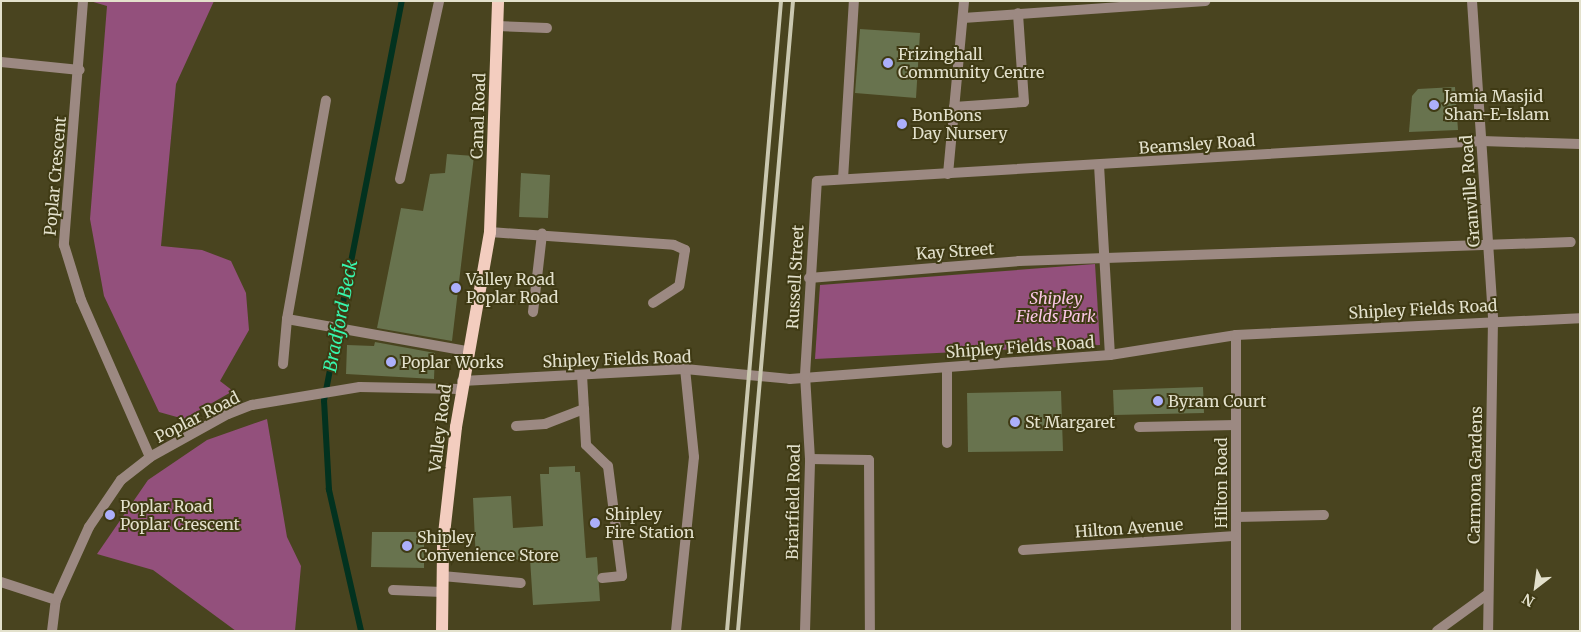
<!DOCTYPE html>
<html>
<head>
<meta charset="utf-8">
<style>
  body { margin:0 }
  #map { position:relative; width:1581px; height:632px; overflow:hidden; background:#49441f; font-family:Merriweather,serif }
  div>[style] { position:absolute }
  .green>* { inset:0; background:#93507c }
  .stream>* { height:5.5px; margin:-2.75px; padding:0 2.75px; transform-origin:2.75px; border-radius:2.75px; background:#02321f }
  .building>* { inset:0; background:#68734e }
  .lane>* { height:10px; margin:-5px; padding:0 5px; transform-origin:5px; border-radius:5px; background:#9c8982 }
  .street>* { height:10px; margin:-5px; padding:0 5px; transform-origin:5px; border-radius:5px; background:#9c8982 }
  .primary>* { height:12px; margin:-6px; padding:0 6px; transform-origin:6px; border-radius:6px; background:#f3cdbf }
  .rail>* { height:4px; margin:-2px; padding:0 2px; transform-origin:2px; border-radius:2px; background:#cac8b0 }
  .dots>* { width:14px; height:14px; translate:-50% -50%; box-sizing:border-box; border:2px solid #3f3a14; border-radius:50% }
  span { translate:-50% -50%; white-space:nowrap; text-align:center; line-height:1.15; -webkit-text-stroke:4px #3f3a14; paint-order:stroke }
  .poi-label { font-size:16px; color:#e3e1cc }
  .left { translate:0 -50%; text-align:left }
  .street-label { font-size:16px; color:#e3e1cc }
  .park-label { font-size:16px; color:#fac6e5; font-style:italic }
  .water-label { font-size:18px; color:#37f7ae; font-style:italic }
  .frame { position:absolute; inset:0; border:2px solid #e3e1cc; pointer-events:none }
  .north { position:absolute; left:1511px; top:562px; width:50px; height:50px; -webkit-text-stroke:4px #3f3a14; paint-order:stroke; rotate:210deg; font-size:14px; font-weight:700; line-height:20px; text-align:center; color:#e3e1cc }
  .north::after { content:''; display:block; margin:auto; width:18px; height:22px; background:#e3e1cc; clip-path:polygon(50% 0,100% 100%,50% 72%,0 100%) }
</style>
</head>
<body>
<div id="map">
  <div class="green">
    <div style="clip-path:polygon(214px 1px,176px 84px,161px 246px,202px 250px,231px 261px,246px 293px,249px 330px,220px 381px,233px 391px,184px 419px,159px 412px,104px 296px,90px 219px,107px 6px,90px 1px)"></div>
    <div style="clip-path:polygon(1095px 264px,1100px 345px,815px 359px,820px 285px)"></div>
    <div style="clip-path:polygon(267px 419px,287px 537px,301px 566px,295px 631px,236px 631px,153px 570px,97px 554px,148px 480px,207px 440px)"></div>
  </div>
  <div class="stream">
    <div style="left:361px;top:631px;width:145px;rotate:-102.8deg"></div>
    <div style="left:329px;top:490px;width:89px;rotate:-93.2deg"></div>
    <div style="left:324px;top:401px;width:408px;rotate:-79deg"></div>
  </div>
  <div class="building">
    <div style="clip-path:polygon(860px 29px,920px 33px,916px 98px,855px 93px)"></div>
    <div style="clip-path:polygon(1455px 87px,1458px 130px,1409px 132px,1412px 96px,1418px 89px)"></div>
    <div style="clip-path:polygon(447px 154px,474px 156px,452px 341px,377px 328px,401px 208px,423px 211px,430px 174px,445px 173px)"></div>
    <div style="clip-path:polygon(521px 173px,550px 175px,548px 218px,519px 217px)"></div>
    <div style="clip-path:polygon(375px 342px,435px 353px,434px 379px,346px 374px,347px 345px,374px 346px)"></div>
    <div style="clip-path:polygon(1203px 387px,1204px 413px,1114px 415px,1113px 390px)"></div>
    <div style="clip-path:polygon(1061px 391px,1063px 451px,968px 452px,967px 393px)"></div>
    <div style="clip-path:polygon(575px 466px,575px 472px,580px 472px,586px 558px,597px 557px,600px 601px,533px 605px,530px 559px,476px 562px,473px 498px,511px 496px,513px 528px,543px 526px,540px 474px,549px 474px,549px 467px)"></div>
    <div style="clip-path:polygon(372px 532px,424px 532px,424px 568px,371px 567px)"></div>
  </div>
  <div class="lane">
    <div style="left:963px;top:18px;width:243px;rotate:-4deg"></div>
    <div style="left:497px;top:26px;width:50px;rotate:2.3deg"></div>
    <div style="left:954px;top:107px;width:70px;rotate:-4.1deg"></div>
    <div style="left:1024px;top:102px;width:89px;rotate:-93.9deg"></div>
    <div style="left:400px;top:179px;width:182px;rotate:-77.6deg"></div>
    <div style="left:843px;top:179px;width:178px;rotate:-86.5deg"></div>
    <div style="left:490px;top:232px;width:184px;rotate:4deg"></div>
    <div style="left:674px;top:245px;width:12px;rotate:24deg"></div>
    <div style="left:685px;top:250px;width:36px;rotate:99deg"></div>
    <div style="left:679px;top:286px;width:31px;rotate:147deg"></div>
    <div style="left:809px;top:278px;width:211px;rotate:-4.6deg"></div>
    <div style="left:1019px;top:261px;width:552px;rotate:-1.97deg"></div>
    <div style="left:533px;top:312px;width:79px;rotate:-83.4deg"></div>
    <div style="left:287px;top:319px;width:222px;rotate:-79.9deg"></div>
    <div style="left:283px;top:364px;width:45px;rotate:-84.9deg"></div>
    <div style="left:287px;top:319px;width:182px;rotate:10.1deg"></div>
    <div style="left:947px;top:368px;width:75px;rotate:90deg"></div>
    <div style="left:582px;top:375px;width:70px;rotate:86.7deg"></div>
    <div style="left:586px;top:445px;width:30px;rotate:44deg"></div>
    <div style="left:608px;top:466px;width:111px;rotate:82.7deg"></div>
    <div style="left:622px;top:576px;width:20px;rotate:174deg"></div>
    <div style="left:516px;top:426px;width:29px;rotate:-4deg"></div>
    <div style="left:545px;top:424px;width:42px;rotate:-21deg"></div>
    <div style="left:1139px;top:427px;width:97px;rotate:-1.2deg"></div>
    <div style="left:810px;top:459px;width:59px;rotate:1deg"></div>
    <div style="left:869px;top:460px;width:171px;rotate:89.7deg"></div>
    <div style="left:442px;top:576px;width:79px;rotate:5.1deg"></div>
    <div style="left:393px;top:590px;width:49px;rotate:2.3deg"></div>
    <div style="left:676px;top:631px;width:175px;rotate:-84.1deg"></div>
    <div style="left:694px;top:457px;width:88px;rotate:-95.8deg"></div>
  </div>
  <div class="street">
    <div style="left:83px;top:1px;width:245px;rotate:94.5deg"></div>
    <div style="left:64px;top:245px;width:58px;rotate:72.8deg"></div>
    <div style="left:81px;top:300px;width:171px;rotate:66.3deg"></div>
    <div style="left:1472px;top:1px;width:319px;rotate:86.2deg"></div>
    <div style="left:1493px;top:319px;width:312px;rotate:90.9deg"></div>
    <div style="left:1px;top:62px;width:79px;rotate:5.8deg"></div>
    <div style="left:1099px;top:165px;width:190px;rotate:86.7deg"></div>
    <div style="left:948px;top:174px;width:174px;rotate:-84.7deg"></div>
    <div style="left:1236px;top:335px;width:296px;rotate:90deg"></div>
    <div style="left:462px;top:381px;width:223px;rotate:-3.1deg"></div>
    <div style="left:685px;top:369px;width:105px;rotate:5.4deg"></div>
    <div style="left:790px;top:379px;width:321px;rotate:-4.3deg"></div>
    <div style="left:1110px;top:355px;width:128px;rotate:-9deg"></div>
    <div style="left:1236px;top:335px;width:344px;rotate:-2.8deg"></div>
    <div style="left:1236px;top:517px;width:88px;rotate:-1.3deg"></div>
    <div style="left:1023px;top:550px;width:213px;rotate:-3.8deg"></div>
    <div style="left:1px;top:582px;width:58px;rotate:18.1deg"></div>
    <div style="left:52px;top:631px;width:31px;rotate:-83deg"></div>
    <div style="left:56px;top:600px;width:80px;rotate:-65.7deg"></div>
    <div style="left:89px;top:527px;width:57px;rotate:-55.8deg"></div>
    <div style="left:121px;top:480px;width:37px;rotate:-38deg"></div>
    <div style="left:150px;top:457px;width:89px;rotate:-28.9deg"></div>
    <div style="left:228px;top:414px;width:26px;rotate:-21deg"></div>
    <div style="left:252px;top:405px;width:109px;rotate:-9.5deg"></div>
    <div style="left:360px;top:387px;width:101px;rotate:1.1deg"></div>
    <div style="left:805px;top:631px;width:172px;rotate:-88.3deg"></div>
    <div style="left:810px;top:459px;width:84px;rotate:-93.4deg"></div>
    <div style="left:805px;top:375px;width:194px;rotate:-86.5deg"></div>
    <div style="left:817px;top:181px;width:666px;rotate:-3.44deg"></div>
    <div style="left:1482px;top:141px;width:98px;rotate:1.8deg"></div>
    <div style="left:1437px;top:631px;width:63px;rotate:-36deg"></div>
  </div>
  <div class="primary">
    <div style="left:442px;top:631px;width:88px;rotate:-89.3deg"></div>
    <div style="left:443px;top:543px;width:117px;rotate:-83.6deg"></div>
    <div style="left:456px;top:427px;width:198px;rotate:-80.1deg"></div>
    <div style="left:490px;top:232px;width:231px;rotate:-88deg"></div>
  </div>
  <div class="rail">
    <div style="left:727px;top:631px;width:632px;rotate:-85.1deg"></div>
    <div style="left:738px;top:631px;width:632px;rotate:-85.01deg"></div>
  </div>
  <div class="dots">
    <div style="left:888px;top:63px;background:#acaffb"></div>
    <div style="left:1434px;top:105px;background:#acaffb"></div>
    <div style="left:902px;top:124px;background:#acaffb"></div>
    <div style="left:456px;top:288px;background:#acaffb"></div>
    <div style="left:391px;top:362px;background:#acaffb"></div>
    <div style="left:1158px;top:401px;background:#acaffb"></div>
    <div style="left:1015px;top:422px;background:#acaffb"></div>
    <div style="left:110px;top:515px;background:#acaffb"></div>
    <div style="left:595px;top:523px;background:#acaffb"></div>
    <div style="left:407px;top:546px;background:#acaffb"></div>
  </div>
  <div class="poi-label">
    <span class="left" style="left:898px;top:63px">Frizinghall<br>Community Centre</span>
    <span class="left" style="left:1444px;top:105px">Jamia Masjid<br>Shan-E-Islam</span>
    <span class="left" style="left:912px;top:124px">BonBons<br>Day Nursery</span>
    <span class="left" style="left:466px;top:288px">Valley Road<br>Poplar Road</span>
    <span class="left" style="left:401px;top:362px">Poplar Works</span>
    <span class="left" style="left:1168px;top:401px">Byram Court</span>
    <span class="left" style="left:1025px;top:422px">St Margaret</span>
    <span class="left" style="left:120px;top:515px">Poplar Road<br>Poplar Crescent</span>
    <span class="left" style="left:605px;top:523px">Shipley<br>Fire Station</span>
    <span class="left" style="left:417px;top:546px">Shipley<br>Convenience Store</span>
  </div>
  <div class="street-label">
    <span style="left:478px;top:116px;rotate:-88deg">Canal Road</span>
    <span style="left:1197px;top:144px;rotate:-4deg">Beamsley Road</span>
    <span style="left:55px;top:176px;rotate:-85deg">Poplar Crescent</span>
    <span style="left:1470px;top:191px;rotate:-94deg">Granville Road</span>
    <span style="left:955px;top:251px;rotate:-4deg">Kay Street</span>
    <span style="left:795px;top:277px;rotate:-87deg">Russell Street</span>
    <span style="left:1423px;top:309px;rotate:-3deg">Shipley Fields Road</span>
    <span style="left:1020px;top:347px;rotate:-4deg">Shipley Fields Road</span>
    <span style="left:617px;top:359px;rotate:-2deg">Shipley Fields Road</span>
    <span style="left:197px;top:417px;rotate:-27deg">Poplar Road</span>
    <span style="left:440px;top:428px;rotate:-83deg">Valley Road</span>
    <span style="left:1475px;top:475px;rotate:-89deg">Carmona Gardens</span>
    <span style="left:1221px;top:483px;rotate:-90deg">Hilton Road</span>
    <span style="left:793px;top:502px;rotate:-89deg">Briarfield Road</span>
    <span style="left:1129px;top:528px;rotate:-4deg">Hilton Avenue</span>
  </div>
  <div class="park-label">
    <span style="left:1056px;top:307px">Shipley<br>Fields Park</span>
  </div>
  <div class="water-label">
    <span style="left:341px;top:316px;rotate:-79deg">Bradford Beck</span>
  </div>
  <div class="frame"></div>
  <div class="north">N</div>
</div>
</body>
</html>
